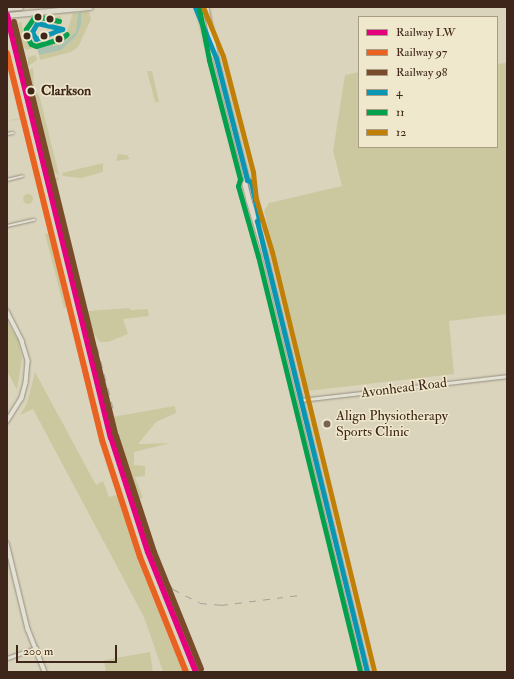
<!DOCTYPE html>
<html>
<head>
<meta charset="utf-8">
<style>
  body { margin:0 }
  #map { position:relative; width:514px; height:679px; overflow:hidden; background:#dbd4bd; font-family:"IM FELL Double Pica",serif }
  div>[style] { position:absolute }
  .green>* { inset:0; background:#cbc89f }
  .round { border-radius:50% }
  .water>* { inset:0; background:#abc2b0 }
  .roads { filter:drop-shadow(0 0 1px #958e7f) drop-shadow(0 0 1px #958e7f) }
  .pedestrian>* { height:2px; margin:-1px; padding:0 1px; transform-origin:1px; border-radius:1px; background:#e3e0d4 }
  .minor>* { height:3px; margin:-1.5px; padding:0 1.5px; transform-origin:1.5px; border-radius:1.5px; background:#e3e0d4 }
  .tertiary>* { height:3.5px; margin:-1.75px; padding:0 1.75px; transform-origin:1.75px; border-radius:1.75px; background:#e3e0d4 }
  .primary>* { height:4.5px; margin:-2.25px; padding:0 2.25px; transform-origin:2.25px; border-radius:2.25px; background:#dedacc }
  .rail>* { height:1px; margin-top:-0.5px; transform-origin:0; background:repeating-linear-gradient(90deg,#a6a198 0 7px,transparent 0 14px) }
  .bus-1>* { height:5px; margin:-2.5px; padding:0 2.5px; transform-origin:2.5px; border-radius:2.5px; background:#0996b3 }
  .bus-2>* { height:5px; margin:-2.5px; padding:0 2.5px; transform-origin:2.5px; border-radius:2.5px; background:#03a04e }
  .bus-3>* { height:5px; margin:-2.5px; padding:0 2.5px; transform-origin:2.5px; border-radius:2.5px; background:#c08008 }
  .rail-1>* { height:6px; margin:-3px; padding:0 3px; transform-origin:3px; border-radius:3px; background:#e5007d }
  .rail-2>* { height:6px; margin:-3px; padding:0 3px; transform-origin:3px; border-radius:3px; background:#e96222 }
  .rail-3>* { height:6px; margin:-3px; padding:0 3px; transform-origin:3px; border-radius:3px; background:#7a4b2a }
  .dots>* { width:11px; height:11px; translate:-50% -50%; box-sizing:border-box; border:2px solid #f0e8cc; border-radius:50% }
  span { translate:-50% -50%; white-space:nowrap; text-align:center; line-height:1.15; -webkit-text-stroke:3px #f0e8cc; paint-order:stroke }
  .stop-label { font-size:14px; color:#3e271a; font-weight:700 }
  .left { translate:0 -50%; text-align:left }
  .street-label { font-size:14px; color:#3e271a }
  .poi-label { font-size:14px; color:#3e271a }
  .frame { position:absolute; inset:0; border:8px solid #3e271a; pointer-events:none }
  .legend { position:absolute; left:358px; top:16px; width:140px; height:132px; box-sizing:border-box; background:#f0e8cc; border:1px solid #a99b85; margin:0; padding:5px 7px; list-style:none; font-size:12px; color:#3e271a }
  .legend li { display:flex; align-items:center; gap:8px; height:20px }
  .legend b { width:20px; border:1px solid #a99b85 }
  .scale { position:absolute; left:16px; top:645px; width:101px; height:18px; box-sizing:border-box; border:2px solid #3e271a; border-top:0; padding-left:5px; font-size:12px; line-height:14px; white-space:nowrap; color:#3e271a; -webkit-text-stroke:3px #f0e8cc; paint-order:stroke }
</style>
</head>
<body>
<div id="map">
  <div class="green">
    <div style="clip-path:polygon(81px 12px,89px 12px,91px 19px,78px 47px,71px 52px,40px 60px,39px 55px,59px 49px,68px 43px,81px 25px)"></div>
    <div style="clip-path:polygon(73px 13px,78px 13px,76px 32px,62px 44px,54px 46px,51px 44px,37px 48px,36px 44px,55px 40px,67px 32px)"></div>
    <div style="clip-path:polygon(61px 16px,62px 21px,58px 25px,49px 22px,49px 18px)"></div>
    <div style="clip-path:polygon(21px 21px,24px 33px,27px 34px,26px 37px,34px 48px,26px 50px,23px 46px,18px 24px)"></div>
    <div style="clip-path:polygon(36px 55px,37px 60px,28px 66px,28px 57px)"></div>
    <div style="clip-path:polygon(507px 63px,507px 314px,449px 321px,454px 374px,307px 391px,264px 211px,269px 203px,342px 186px,333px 151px,345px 75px,359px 72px,359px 147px,497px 147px,497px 64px)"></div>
    <div style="clip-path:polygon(33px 68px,34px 87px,40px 98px,59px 175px,54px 172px,29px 70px)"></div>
    <div style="clip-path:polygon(147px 71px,152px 71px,159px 102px,155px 102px)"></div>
    <div style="clip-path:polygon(19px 102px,23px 119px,7px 121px,20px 118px,16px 103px)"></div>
    <div style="clip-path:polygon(118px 154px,127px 155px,130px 159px,116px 161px)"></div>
    <div style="clip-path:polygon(103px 163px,103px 172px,81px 178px,63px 176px,62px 173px)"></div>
    <div style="clip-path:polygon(59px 177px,57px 182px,76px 262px,74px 263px,56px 186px,55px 178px)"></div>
    <div class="round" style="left:23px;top:194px;width:10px;height:10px"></div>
    <div style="clip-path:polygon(49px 233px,68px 307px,64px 308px,45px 234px)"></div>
    <div style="clip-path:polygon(129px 308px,131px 310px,148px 309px,149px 316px,123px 319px,128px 334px,108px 342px,100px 342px,85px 322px,88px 311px)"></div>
    <div style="clip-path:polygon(7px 321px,18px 340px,22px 359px,17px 390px,7px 371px)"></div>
    <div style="clip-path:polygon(35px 372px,96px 485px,103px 481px,109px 497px,119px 494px,188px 672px,163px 672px,144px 617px,33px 409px,20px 415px,27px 403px)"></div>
    <div style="clip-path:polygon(175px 406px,176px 413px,156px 422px,138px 444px,170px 443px,134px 452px,134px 465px,145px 466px,145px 476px,135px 477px,143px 498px,134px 499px,112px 417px)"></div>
    <div style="clip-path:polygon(150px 652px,153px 672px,106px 672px,104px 660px)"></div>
  </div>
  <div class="water">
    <div style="clip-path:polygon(81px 12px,81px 25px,76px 36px,61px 50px,39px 55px,37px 48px,51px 44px,54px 46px,62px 44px,76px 32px,78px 13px)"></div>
  </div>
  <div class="roads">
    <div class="pedestrian">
      <div style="left:7px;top:134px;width:6px;rotate:-9deg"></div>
      <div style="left:7px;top:180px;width:16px;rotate:-14deg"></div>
      <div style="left:7px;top:226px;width:28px;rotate:-13deg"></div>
    </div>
    <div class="minor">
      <div style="left:300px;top:400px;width:208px;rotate:-6.6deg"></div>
      <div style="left:7px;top:658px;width:31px;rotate:-19deg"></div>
    </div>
    <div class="tertiary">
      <div style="left:7px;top:311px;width:34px;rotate:63deg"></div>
      <div style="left:22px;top:341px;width:21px;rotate:73deg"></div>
      <div style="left:28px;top:361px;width:22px;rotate:95deg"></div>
      <div style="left:26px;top:383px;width:16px;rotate:105deg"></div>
      <div style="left:22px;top:398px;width:28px;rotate:122deg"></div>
      <div style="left:7px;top:543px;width:89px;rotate:76.3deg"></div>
      <div style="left:28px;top:629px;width:46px;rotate:68.4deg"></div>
    </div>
    <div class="primary">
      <div style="left:199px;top:7px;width:36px;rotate:76deg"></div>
      <div style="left:208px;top:42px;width:14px;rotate:65deg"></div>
      <div style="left:206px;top:7px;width:52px;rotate:78.9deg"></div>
      <div style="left:216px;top:58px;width:126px;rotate:75.7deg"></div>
      <div style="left:247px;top:180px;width:4px;rotate:117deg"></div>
      <div style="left:245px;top:184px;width:16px;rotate:76deg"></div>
      <div style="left:249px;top:200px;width:56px;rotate:73.5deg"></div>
      <div style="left:265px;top:254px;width:430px;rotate:76.3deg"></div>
      <div style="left:7px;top:8px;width:13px;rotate:-4deg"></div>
      <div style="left:7px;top:15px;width:83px;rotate:-5.5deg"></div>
      <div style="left:247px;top:180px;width:4px;rotate:27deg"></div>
      <div style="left:251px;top:182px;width:17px;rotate:77deg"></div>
      <div style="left:255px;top:199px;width:20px;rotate:79deg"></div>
      <div style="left:259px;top:219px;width:3px;rotate:135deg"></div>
    </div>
  </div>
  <div class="rail">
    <div style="left:81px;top:309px;width:41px;rotate:67.2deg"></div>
    <div style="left:97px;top:347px;width:67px;rotate:75.3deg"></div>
    <div style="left:154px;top:560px;width:35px;rotate:57deg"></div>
    <div style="left:173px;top:589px;width:30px;rotate:27deg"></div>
    <div style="left:200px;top:603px;width:21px;rotate:5deg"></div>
    <div style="left:221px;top:605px;width:79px;rotate:-7.3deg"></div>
    <div style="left:195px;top:663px;width:9px;rotate:72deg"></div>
  </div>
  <div class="bus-1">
    <div style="left:195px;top:7px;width:55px;rotate:67.6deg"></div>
    <div style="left:216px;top:58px;width:126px;rotate:75.7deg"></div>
    <div style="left:247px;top:180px;width:4px;rotate:27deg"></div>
    <div style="left:251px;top:182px;width:38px;rotate:78deg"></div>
    <div style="left:259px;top:219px;width:3px;rotate:135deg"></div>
    <div style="left:257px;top:221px;width:464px;rotate:76.3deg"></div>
    <div style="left:37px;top:23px;width:26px;rotate:13deg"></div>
    <div style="left:62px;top:29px;width:28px;rotate:159deg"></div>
    <div style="left:36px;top:39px;width:8px;rotate:-120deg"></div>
    <div style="left:32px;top:32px;width:10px;rotate:-61deg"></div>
  </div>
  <div class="bus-2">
    <div style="left:199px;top:8px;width:53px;rotate:79.1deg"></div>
    <div style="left:209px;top:60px;width:123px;rotate:75.4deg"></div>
    <div style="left:240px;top:179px;width:7px;rotate:106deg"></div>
    <div style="left:238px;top:186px;width:73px;rotate:74.1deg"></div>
    <div style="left:258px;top:256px;width:428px;rotate:76.2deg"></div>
    <div style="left:59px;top:21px;width:25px;rotate:-168deg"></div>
    <div style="left:35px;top:16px;width:16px;rotate:125deg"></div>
    <div style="left:26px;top:29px;width:6px;rotate:90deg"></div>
    <div style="left:26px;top:35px;width:10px;rotate:61deg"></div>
    <div style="left:31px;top:44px;width:5px;rotate:22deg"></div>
    <div style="left:36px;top:46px;width:27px;rotate:-17deg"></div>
    <div style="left:62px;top:38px;width:6px;rotate:-39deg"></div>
  </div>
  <div class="bus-3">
    <div style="left:203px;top:7px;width:53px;rotate:67.8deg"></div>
    <div style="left:223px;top:56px;width:120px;rotate:75.5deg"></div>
    <div style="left:253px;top:172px;width:27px;rotate:84deg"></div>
    <div style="left:256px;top:199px;width:55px;rotate:73.2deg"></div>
    <div style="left:272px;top:252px;width:430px;rotate:76.3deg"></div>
  </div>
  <div class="rail-1">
    <div style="left:7px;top:15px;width:435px;rotate:76.2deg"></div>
    <div style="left:111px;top:437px;width:121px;rotate:72.2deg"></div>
    <div style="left:148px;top:552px;width:129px;rotate:68.2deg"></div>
  </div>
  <div class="rail-2">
    <div style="left:7px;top:53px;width:398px;rotate:76.2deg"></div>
    <div style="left:102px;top:440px;width:123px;rotate:72deg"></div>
    <div style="left:140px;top:557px;width:124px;rotate:68.2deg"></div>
  </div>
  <div class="rail-3">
    <div style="left:14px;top:22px;width:426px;rotate:76.2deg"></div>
    <div style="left:116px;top:436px;width:122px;rotate:71.9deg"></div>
    <div style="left:154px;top:552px;width:126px;rotate:68.1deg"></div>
  </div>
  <div class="dots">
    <div style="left:38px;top:17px;background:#3e271a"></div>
    <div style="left:50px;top:19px;background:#3e271a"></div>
    <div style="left:27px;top:36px;background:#3e271a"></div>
    <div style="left:44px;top:36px;background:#3e271a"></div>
    <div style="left:59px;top:39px;background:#3e271a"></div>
    <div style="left:31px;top:91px;background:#3e271a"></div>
    <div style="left:327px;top:424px;background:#756453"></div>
  </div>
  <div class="stop-label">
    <span class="left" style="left:41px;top:91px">Clarkson</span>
  </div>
  <div class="street-label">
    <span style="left:404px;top:388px;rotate:-7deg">Avonhead Road</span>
  </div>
  <div class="poi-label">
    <span class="left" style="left:336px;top:424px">Align Physiotherapy<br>Sports Clinic</span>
  </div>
  <div class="frame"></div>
  <ul class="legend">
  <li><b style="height:5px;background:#e5007d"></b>Railway LW</li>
  <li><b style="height:5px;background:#e96222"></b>Railway 97</li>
  <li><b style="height:5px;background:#7a4b2a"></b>Railway 98</li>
  <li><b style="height:5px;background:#0996b3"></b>4</li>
  <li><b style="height:5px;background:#03a04e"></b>11</li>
  <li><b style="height:5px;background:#c08008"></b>12</li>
  </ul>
  <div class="scale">200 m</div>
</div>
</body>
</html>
